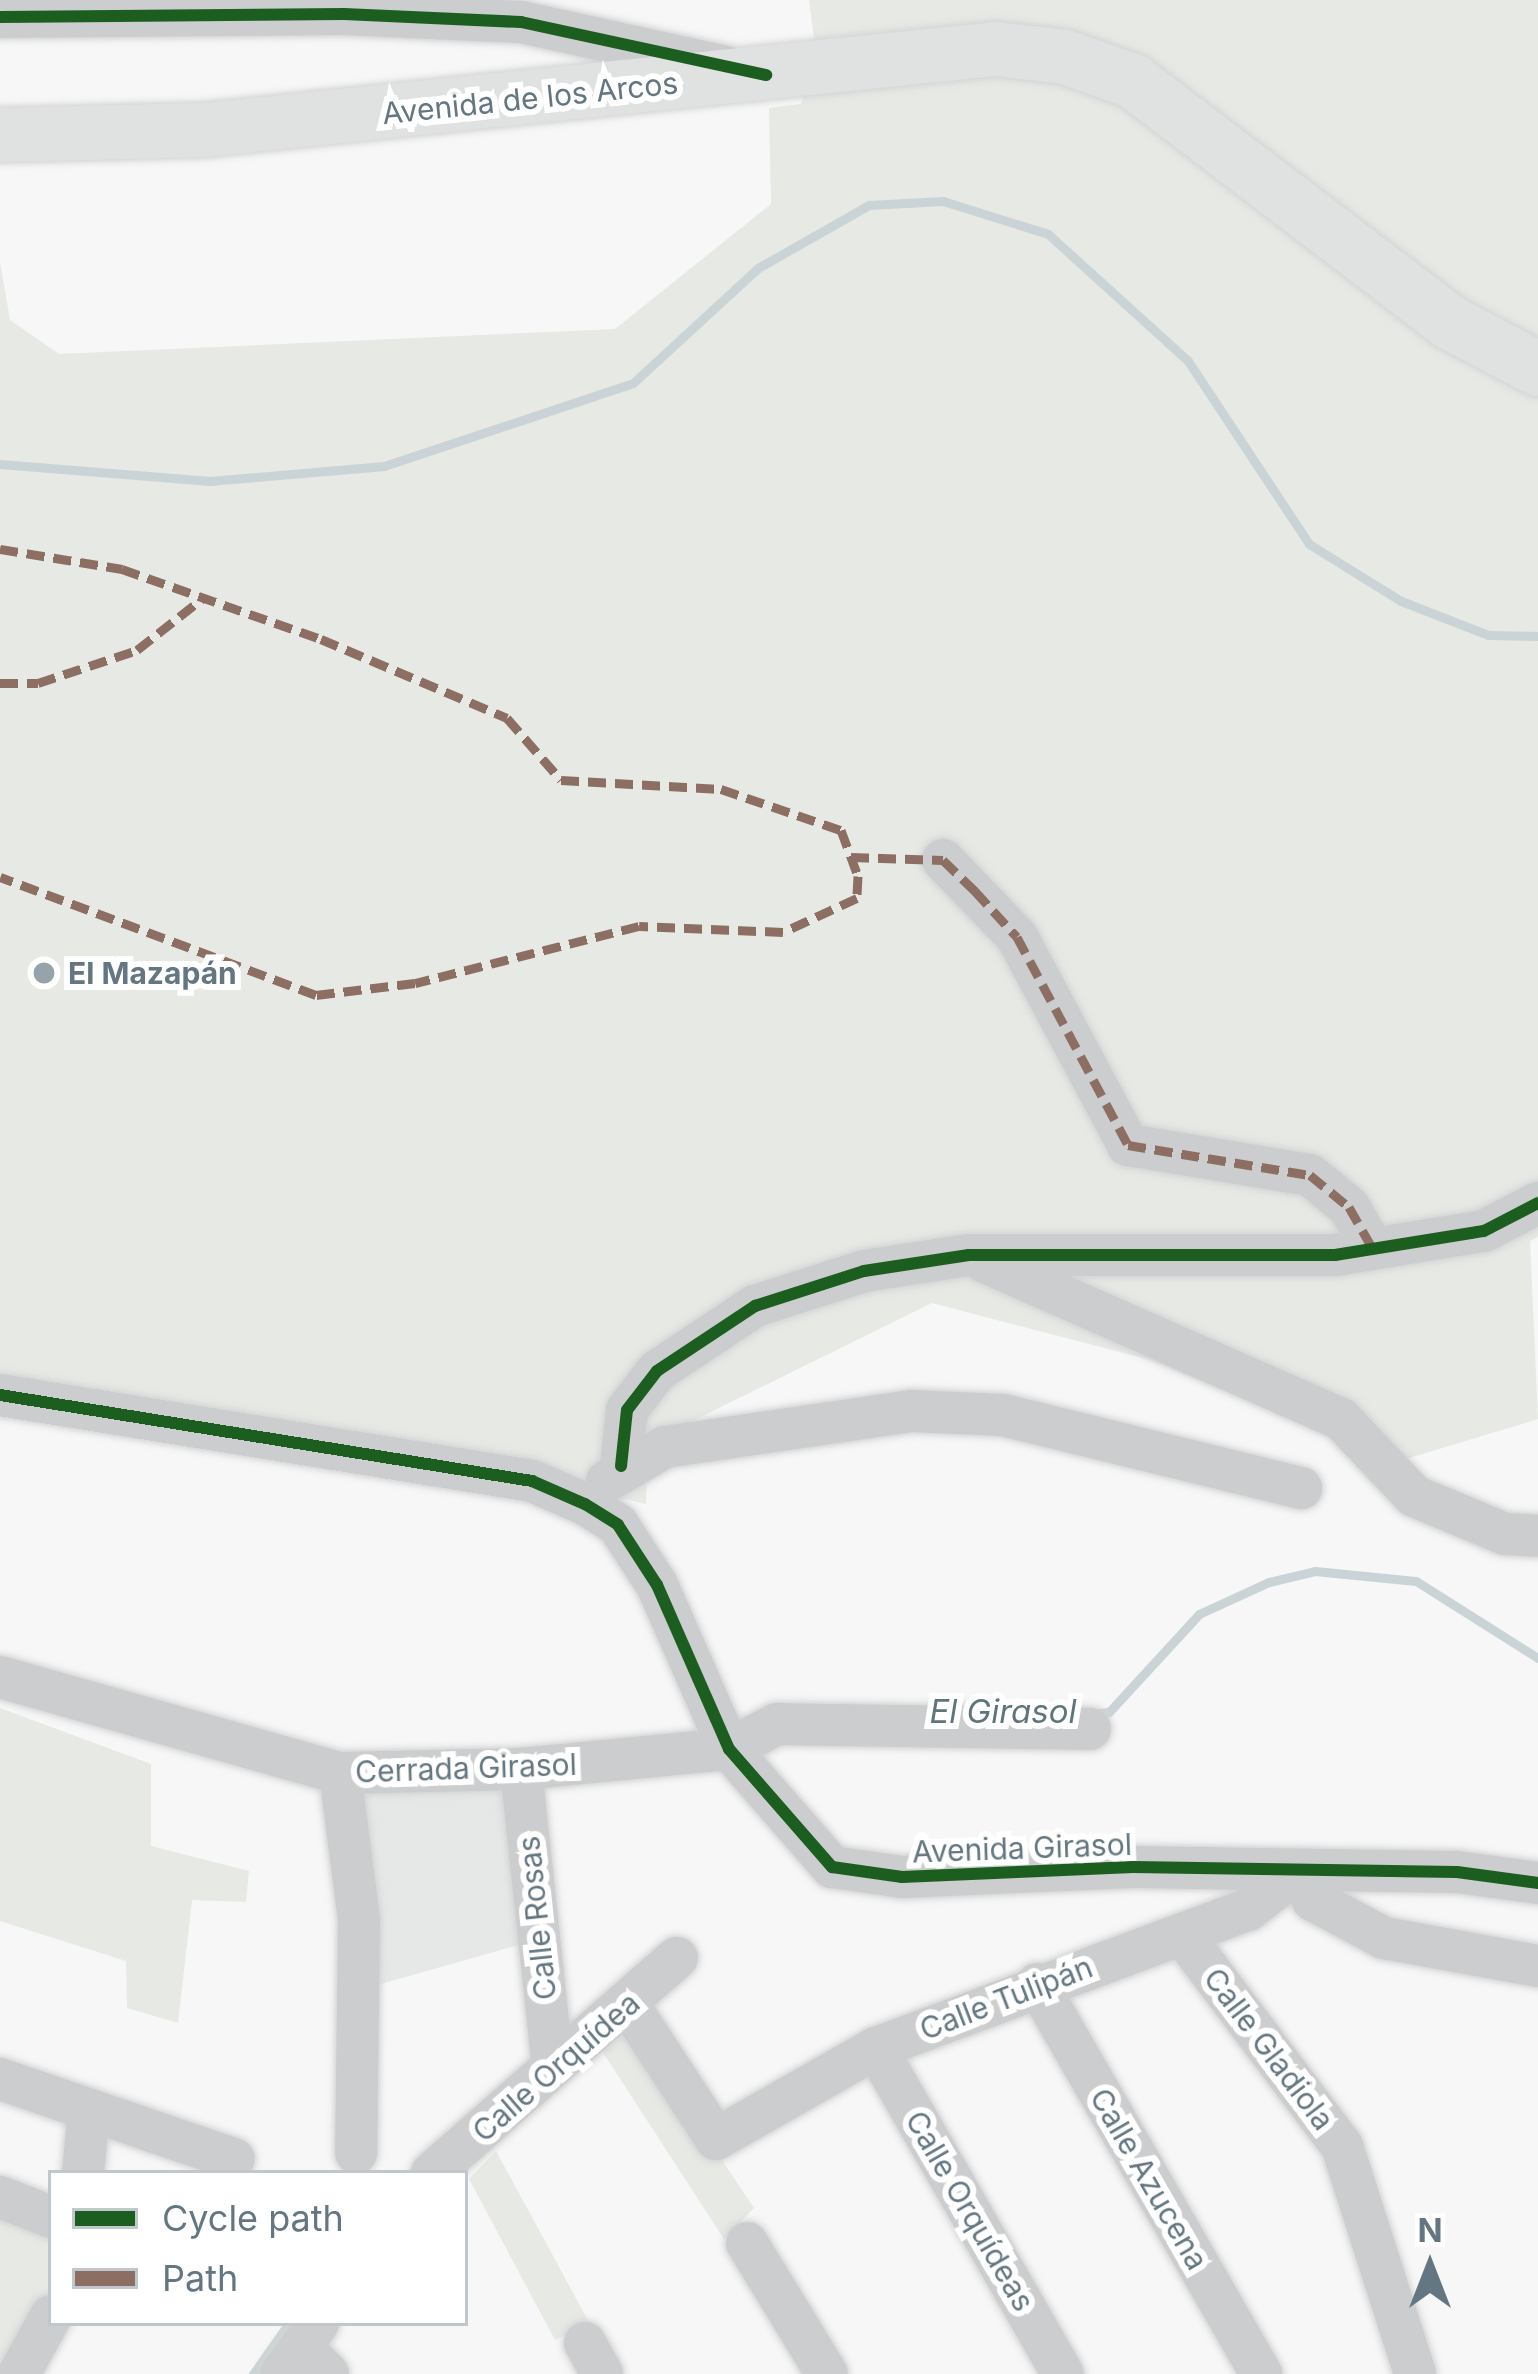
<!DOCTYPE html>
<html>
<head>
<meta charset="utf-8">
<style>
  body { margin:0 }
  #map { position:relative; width:1538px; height:2374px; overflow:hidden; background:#f7f7f7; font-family:Inter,sans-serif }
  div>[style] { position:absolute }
  .built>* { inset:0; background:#e6e8e7 }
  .green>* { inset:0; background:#e6e9e4 }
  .stream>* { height:9px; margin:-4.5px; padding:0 4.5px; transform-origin:4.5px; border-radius:4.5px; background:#cad4d6 }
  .roads { filter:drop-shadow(0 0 3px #d3d4d5) drop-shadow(0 0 3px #d3d4d5) }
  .minor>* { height:42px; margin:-21px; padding:0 21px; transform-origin:21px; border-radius:21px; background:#cccdce }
  .major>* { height:54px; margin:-27px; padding:0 27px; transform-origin:27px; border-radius:27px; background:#e0e1e1 }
  .quiet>* { height:9px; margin-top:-4.5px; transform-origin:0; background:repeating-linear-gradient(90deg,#8d6e63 0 18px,transparent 0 27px) }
  .cycleway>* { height:12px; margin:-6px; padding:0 6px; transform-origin:6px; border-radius:6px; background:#1b5e20 }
  .dots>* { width:33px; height:33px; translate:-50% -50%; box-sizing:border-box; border:6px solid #fff; border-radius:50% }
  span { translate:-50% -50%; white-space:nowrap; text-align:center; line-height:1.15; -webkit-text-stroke:12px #fff; paint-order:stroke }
  .street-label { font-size:30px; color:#637681 }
  .poi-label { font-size:30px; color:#637681; font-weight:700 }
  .left { translate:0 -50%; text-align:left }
  .water-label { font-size:33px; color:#5e757c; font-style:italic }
  .legend { position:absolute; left:48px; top:2170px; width:420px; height:156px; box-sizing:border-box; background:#fff; border:3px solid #c1c8cd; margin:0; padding:15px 21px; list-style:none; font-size:36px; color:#637681 }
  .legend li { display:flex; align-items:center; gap:24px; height:60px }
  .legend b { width:60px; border:3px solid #c1c8cd }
  .north { position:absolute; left:1370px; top:2206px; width:120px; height:120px; -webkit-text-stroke:9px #fff; paint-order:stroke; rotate:0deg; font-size:33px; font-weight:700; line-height:48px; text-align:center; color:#637681 }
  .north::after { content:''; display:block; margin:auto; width:42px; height:54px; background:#637681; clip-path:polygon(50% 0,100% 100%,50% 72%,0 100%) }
</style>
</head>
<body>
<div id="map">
  <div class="built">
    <div style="clip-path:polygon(506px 1782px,522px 1944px,370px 1987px,356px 1791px)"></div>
  </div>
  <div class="green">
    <div style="clip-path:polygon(809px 0,1538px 0,1538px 1237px,1530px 1241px,1538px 1419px,1396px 1462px,1147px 1359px,932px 1303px,648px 1443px,646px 1504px,479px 1465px,0 1378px,0 262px,10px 320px,59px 354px,615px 329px,771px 204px,769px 108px,801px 104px,816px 54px)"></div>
    <div style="clip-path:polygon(0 1708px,151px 1764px,151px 1846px,249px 1871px,246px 1902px,192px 1900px,178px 2023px,127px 2008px,126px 1961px,0 1921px)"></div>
    <div style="clip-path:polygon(632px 2026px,754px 2208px,724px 2239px,602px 2051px)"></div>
    <div style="clip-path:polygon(496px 2151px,590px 2324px,555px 2340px,469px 2179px)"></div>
    <div style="clip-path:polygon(0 2212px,51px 2230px,51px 2312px,0 2374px)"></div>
  </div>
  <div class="stream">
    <div style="left:0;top:464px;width:211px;rotate:4.6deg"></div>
    <div style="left:210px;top:481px;width:175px;rotate:-4.9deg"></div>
    <div style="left:384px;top:466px;width:262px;rotate:-18.4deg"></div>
    <div style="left:633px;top:383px;width:170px;rotate:-42.6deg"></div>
    <div style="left:758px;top:268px;width:128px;rotate:-29.6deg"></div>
    <div style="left:869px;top:205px;width:74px;rotate:-3.1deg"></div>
    <div style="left:943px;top:201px;width:110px;rotate:17.4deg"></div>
    <div style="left:1048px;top:234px;width:189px;rotate:42.2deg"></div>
    <div style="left:1188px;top:361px;width:219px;rotate:56.5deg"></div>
    <div style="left:1309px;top:544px;width:108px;rotate:31.8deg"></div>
    <div style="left:1401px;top:601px;width:93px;rotate:21.3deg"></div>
    <div style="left:1488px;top:635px;width:50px;rotate:1.1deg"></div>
    <div style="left:1090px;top:1714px;width:19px;rotate:-6deg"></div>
    <div style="left:1109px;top:1712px;width:133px;rotate:-47.4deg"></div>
    <div style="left:1199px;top:1614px;width:77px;rotate:-24.6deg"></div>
    <div style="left:1269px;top:1582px;width:47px;rotate:-13.4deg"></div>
    <div style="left:1315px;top:1571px;width:101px;rotate:5.7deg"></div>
    <div style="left:1416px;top:1581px;width:144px;rotate:32.3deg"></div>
    <div style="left:253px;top:2374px;width:62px;rotate:-54.8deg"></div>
  </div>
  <div class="roads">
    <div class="minor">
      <div style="left:0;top:17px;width:344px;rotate:-0.5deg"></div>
      <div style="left:344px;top:14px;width:177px;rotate:2.6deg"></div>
      <div style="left:521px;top:22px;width:210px;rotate:12.4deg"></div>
      <div style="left:943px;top:860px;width:107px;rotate:46.1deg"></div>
      <div style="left:1017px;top:937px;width:236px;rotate:61.9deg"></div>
      <div style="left:1128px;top:1145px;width:184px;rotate:9.4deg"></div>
      <div style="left:1310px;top:1175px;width:50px;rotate:39.4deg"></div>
      <div style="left:1349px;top:1207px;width:48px;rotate:60.3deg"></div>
      <div style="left:985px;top:1262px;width:389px;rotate:23.8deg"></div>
      <div style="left:1341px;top:1419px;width:106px;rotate:46.5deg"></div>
      <div style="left:1414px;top:1496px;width:99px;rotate:22.7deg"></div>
      <div style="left:1505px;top:1534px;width:33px;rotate:3deg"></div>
      <div style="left:0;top:1395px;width:539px;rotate:9.18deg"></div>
      <div style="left:532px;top:1481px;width:58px;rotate:23.5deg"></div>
      <div style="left:585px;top:1504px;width:39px;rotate:32deg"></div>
      <div style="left:618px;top:1525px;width:72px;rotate:57deg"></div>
      <div style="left:657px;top:1585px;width:179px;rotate:66.3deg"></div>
      <div style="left:729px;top:1749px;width:157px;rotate:48.9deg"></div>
      <div style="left:832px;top:1867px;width:71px;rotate:8.1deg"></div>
      <div style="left:902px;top:1877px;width:231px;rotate:-2.5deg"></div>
      <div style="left:1133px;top:1867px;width:324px;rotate:0.9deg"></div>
      <div style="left:1457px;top:1872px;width:82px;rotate:7.7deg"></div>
      <div style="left:621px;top:1466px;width:56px;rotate:-83.9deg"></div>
      <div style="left:627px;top:1410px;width:49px;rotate:-52.4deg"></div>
      <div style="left:657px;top:1371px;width:118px;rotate:-33.6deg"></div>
      <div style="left:755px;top:1306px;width:114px;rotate:-17.8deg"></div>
      <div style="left:864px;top:1271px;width:106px;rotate:-8.7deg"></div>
      <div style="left:969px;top:1255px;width:366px"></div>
      <div style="left:1335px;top:1255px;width:151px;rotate:-9.2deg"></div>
      <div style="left:1484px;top:1231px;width:61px;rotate:-27.4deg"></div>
      <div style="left:607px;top:1481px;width:67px;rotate:-30.4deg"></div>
      <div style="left:665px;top:1447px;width:249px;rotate:-8.3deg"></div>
      <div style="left:911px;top:1411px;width:92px;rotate:2.5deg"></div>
      <div style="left:1003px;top:1415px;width:307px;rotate:13.8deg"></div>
      <div style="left:0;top:1677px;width:353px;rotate:15.8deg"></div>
      <div style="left:340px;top:1773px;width:181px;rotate:-1.3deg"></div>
      <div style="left:521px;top:1769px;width:209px;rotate:-5.5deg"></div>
      <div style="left:729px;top:1749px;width:54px;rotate:-27.5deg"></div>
      <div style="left:777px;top:1724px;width:313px;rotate:0.9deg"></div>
      <div style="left:521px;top:1769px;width:299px;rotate:83.9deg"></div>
      <div style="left:340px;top:1773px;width:148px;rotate:82.6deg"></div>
      <div style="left:359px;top:1920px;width:233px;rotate:90.7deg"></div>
      <div style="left:1182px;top:1934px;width:266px;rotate:53deg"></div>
      <div style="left:1342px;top:2146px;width:239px;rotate:72.2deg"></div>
      <div style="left:1037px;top:1984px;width:450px;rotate:60.1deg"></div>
      <div style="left:629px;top:2006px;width:159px;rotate:56.8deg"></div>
      <div style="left:716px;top:2139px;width:184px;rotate:-29.6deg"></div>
      <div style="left:876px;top:2048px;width:397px;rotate:-20.4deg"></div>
      <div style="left:1248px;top:1910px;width:66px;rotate:-37.6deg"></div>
      <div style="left:1300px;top:1870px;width:33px;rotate:67deg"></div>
      <div style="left:1313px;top:1900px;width:81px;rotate:28.2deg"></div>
      <div style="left:1384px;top:1938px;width:157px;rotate:10.3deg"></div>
      <div style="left:876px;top:2048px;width:376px;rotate:60.2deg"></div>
      <div style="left:0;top:2079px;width:247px;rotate:18.9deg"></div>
      <div style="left:83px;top:2173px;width:64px;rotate:-84.6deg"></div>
      <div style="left:432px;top:2173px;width:326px;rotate:-41.3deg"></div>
      <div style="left:0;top:2197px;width:55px;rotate:21.4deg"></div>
      <div style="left:747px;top:2243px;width:153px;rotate:58.6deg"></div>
      <div style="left:585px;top:2343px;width:35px;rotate:61deg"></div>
      <div style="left:301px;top:2347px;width:38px;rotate:45deg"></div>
      <div style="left:19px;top:2374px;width:66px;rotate:-61.1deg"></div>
      <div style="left:281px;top:2374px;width:63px;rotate:-54deg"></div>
    </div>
    <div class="major">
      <div style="left:0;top:135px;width:204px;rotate:-1.4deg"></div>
      <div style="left:204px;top:130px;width:796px;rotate:-5.84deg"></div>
      <div style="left:996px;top:49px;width:69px;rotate:6.6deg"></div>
      <div style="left:1065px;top:57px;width:72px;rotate:19.4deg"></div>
      <div style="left:1133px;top:81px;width:400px;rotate:37.3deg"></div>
      <div style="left:1451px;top:323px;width:98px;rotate:27.9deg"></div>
    </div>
  </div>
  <div class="quiet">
    <div style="left:0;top:549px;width:124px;rotate:9.3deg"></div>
    <div style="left:122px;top:569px;width:211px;rotate:19.4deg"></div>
    <div style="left:321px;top:639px;width:202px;rotate:23deg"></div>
    <div style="left:507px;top:718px;width:82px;rotate:48.9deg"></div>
    <div style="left:561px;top:780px;width:160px;rotate:3.2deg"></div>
    <div style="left:721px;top:789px;width:127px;rotate:18.9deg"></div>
    <div style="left:841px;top:830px;width:49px;rotate:69.7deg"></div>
    <div style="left:858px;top:876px;width:22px;rotate:93deg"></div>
    <div style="left:857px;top:898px;width:81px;rotate:155.3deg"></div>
    <div style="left:783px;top:932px;width:144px;rotate:-177.6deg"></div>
    <div style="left:639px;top:926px;width:231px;rotate:165.7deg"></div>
    <div style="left:415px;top:983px;width:100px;rotate:173.1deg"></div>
    <div style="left:316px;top:995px;width:337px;rotate:-159.5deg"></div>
    <div style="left:0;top:683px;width:38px"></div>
    <div style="left:38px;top:683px;width:104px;rotate:-18.4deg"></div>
    <div style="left:137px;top:650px;width:84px;rotate:-38.2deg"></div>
    <div style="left:851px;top:857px;width:92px;rotate:1.9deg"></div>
    <div style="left:943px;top:860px;width:45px;rotate:44.1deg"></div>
    <div style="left:975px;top:891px;width:62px;rotate:47.6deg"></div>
    <div style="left:1017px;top:937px;width:236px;rotate:61.9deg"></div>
    <div style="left:1128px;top:1145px;width:184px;rotate:9.4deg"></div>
    <div style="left:1310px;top:1175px;width:50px;rotate:39.4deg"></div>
    <div style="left:1349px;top:1207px;width:48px;rotate:60.3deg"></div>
  </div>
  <div class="cycleway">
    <div style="left:0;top:17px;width:344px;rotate:-0.5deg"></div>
    <div style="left:344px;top:14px;width:177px;rotate:2.6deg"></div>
    <div style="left:521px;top:22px;width:251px;rotate:12.2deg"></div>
    <div style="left:0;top:1395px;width:539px;rotate:9.18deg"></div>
    <div style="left:532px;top:1481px;width:58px;rotate:23.5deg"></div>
    <div style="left:585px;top:1504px;width:39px;rotate:32deg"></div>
    <div style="left:618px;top:1525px;width:72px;rotate:57deg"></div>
    <div style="left:657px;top:1585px;width:179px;rotate:66.3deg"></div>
    <div style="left:729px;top:1749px;width:157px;rotate:48.9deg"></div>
    <div style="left:832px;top:1867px;width:71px;rotate:8.1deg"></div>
    <div style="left:902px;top:1877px;width:231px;rotate:-2.5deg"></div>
    <div style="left:1133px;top:1867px;width:324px;rotate:0.9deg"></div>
    <div style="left:1457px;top:1872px;width:82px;rotate:7.7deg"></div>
    <div style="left:621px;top:1466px;width:56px;rotate:-83.9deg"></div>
    <div style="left:627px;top:1410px;width:49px;rotate:-52.4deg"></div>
    <div style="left:657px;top:1371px;width:118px;rotate:-33.6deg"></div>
    <div style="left:755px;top:1306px;width:114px;rotate:-17.8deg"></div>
    <div style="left:864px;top:1271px;width:106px;rotate:-8.7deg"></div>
    <div style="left:969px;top:1255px;width:366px"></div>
    <div style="left:1335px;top:1255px;width:151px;rotate:-9.2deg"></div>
    <div style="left:1484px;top:1231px;width:61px;rotate:-27.4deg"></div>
  </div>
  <div class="dots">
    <div style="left:44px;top:973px;background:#97a3aa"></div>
  </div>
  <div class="street-label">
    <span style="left:530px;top:98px;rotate:-6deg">Avenida de los Arcos</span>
    <span style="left:466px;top:1768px;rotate:-2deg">Cerrada Girasol</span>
    <span style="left:1022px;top:1848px;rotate:-2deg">Avenida Girasol</span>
    <span style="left:537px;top:1918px;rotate:-96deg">Calle Rosas</span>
    <span style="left:1006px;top:1998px;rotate:-21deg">Calle Tulipán</span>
    <span style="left:1269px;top:2049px;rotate:53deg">Calle Gladiola</span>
    <span style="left:556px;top:2067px;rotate:-41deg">Calle Orquídea</span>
    <span style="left:1149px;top:2179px;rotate:60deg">Calle Azucena</span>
    <span style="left:970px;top:2211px;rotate:60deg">Calle Orquídeas</span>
  </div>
  <div class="poi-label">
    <span class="left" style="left:68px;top:973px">El Mazapán</span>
  </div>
  <div class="water-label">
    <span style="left:1003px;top:1712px">El Girasol</span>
  </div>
  <ul class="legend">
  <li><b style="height:15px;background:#1b5e20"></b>Cycle path</li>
  <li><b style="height:15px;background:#8d6e63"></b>Path</li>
  </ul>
  <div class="north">N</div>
</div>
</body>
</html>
